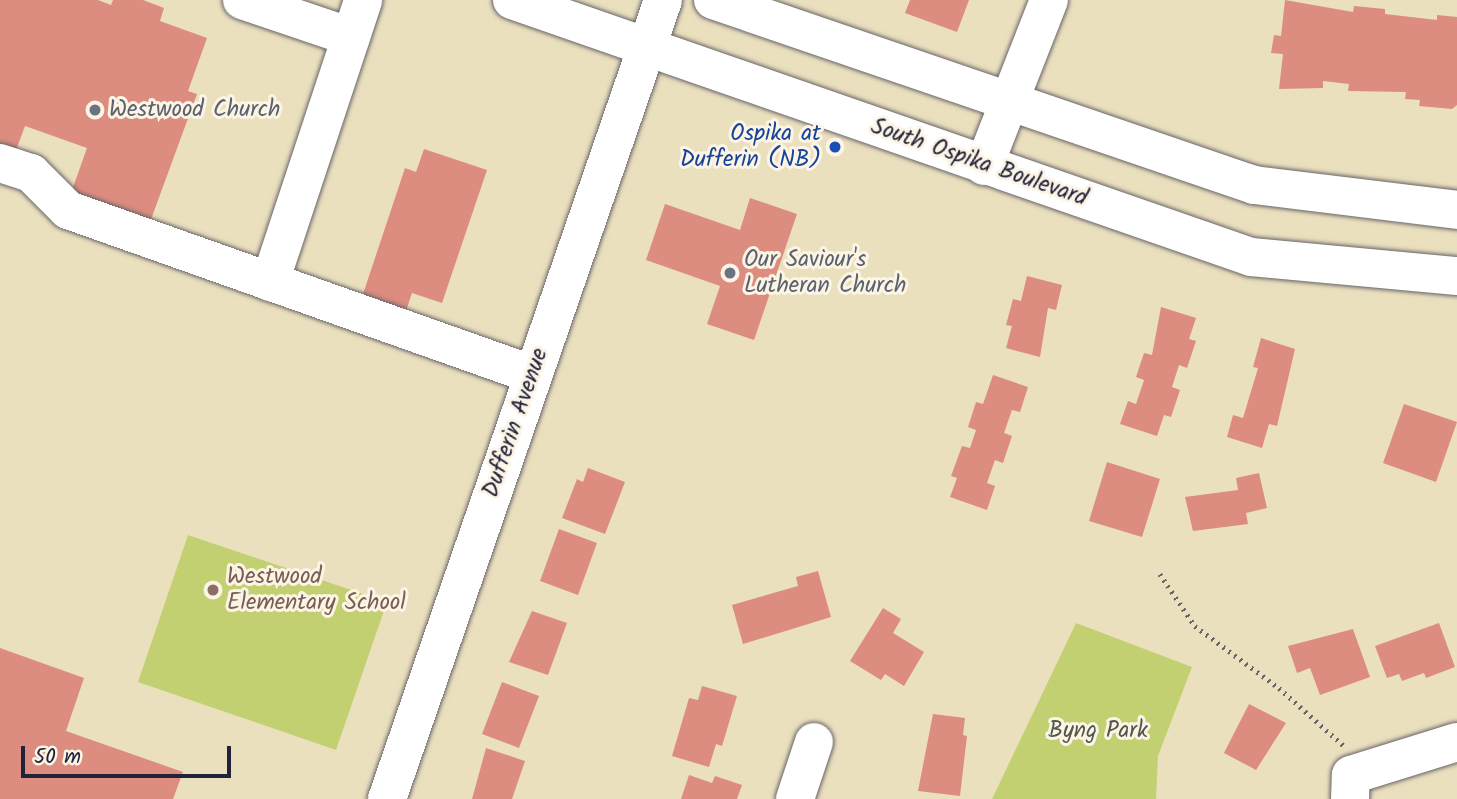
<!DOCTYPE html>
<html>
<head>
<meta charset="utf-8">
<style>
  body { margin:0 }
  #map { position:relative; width:1457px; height:799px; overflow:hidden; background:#ebe0be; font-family:Kalam,sans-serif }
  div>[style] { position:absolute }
  .green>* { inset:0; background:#c3d071 }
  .building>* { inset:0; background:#dc8d7f }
  .path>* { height:4.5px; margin-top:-2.25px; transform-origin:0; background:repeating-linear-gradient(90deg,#686469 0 2px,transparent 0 7px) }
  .roads { filter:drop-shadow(0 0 2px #686469) drop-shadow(0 0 2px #686469) }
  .minor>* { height:38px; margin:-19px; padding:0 19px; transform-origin:19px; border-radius:19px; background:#fff }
  .major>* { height:38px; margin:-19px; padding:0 19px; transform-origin:19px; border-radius:19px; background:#fff }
  .dots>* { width:19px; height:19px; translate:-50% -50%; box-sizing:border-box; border:4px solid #fcf5e5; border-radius:50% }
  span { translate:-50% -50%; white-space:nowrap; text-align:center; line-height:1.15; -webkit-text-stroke:6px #fcf5e5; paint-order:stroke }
  .worship-label { font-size:23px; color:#5b616d }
  .left { translate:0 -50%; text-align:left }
  .transit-label { font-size:23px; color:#164399 }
  .right { translate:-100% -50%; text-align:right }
  .street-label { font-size:23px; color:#22223b }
  .education-label { font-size:23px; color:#785e54 }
  .park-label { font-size:23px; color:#52564b }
  .scale { position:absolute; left:21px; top:746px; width:210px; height:32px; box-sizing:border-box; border:4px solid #22223b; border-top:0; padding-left:9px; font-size:21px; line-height:24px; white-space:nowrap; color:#22223b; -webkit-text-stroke:5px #fcf5e5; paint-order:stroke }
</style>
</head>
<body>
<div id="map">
  <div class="green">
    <div style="clip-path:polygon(188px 535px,387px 602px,336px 750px,138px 682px)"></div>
    <div style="clip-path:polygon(1076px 623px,1192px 667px,1158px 756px,1156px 799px,992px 799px)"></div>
  </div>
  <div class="building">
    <div style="clip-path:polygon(0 0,98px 0,111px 5px,113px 0,143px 0,164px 8px,160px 21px,207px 38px,188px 91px,197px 94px,150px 222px,71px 193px,87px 148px,25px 126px,15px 153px,0 147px)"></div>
    <div style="clip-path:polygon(910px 0,969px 0,957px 32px,905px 13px)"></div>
    <div style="clip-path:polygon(1285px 0,1353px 12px,1354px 6px,1385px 9px,1385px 14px,1437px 20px,1437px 15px,1457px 17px,1457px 105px,1452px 109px,1419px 106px,1420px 100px,1405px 99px,1406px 92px,1348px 91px,1349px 84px,1323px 81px,1323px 88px,1279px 89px,1283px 54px,1271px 53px,1274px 35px,1281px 36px)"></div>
    <div style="clip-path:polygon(424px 149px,487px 170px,442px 303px,412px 293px,405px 314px,361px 300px,405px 168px,416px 172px)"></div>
    <div style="clip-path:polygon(750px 198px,797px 214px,754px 340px,707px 324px,720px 286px,646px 260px,665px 204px,740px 230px)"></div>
    <div style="clip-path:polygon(1027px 276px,1062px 285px,1056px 310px,1048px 308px,1040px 357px,1006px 348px,1012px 326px,1006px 325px,1013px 299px,1021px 301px)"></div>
    <div style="clip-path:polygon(1161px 307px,1196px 318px,1189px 339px,1196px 341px,1187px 368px,1179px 365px,1172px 387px,1180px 390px,1171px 417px,1164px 415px,1157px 436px,1120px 424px,1128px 401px,1136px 404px,1144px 380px,1136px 377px,1144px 353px,1152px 355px)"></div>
    <div style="clip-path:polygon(1261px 338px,1295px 349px,1277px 426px,1269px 424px,1262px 448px,1227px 437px,1233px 415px,1243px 418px,1258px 368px,1253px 367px)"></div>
    <div style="clip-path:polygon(993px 375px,1028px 387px,1020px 412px,1012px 410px,1004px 433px,1012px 436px,1003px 463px,995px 460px,987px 483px,995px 486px,987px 510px,950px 497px,957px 478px,951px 476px,962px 446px,970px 448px,976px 430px,968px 427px,976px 402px,983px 404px)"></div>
    <div style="clip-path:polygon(1404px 404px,1457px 422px,1436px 482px,1383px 463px)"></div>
    <div style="clip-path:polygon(1107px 462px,1160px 479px,1142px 537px,1089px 521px)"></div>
    <div style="clip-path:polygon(588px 468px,625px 482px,605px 534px,562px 518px,577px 479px,583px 482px)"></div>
    <div style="clip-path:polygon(1259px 473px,1267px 508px,1246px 513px,1248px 524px,1193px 531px,1185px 497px,1238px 490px,1236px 478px)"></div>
    <div style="clip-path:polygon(559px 529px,597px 543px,578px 595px,540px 581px)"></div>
    <div style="clip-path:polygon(818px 571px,831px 617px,743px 644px,732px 605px,798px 586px,796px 577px)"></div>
    <div style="clip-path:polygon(883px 608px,901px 619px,893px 633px,924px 652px,904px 686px,885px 674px,881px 680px,850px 661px)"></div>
    <div style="clip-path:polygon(532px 611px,567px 623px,548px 675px,509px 662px)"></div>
    <div style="clip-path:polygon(1439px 623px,1455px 667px,1426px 678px,1424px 673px,1402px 681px,1399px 674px,1387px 678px,1375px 646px)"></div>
    <div style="clip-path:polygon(1353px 629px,1370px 677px,1320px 695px,1310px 668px,1297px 673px,1288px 646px)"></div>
    <div style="clip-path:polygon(0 648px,84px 678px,66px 731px,183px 772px,173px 799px,0 799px)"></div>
    <div style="clip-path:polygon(502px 682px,539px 696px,519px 748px,482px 734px)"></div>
    <div style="clip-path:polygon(702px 686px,737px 696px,722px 746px,716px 744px,709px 767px,672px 756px,689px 698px,698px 700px)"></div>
    <div style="clip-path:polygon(1249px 704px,1286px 723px,1256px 770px,1224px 753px)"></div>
    <div style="clip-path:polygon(933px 714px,965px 718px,963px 735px,967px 736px,960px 796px,918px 791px)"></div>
    <div style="clip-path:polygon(486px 748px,525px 761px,512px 799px,472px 799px)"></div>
    <div style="clip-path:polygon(689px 775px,712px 783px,715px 776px,742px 785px,737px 799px,681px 799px)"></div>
  </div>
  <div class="path">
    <div style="left:1160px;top:574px;width:63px;rotate:56.1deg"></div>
    <div style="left:1195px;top:626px;width:104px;rotate:36.4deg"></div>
    <div style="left:1279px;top:688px;width:86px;rotate:41.7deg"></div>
  </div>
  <div class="roads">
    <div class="minor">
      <div style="left:242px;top:0;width:115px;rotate:18.7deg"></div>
      <div style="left:0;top:163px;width:33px;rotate:18deg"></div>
      <div style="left:31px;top:173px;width:52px;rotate:45deg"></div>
      <div style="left:68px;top:210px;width:492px;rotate:19.5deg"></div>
      <div style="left:984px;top:166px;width:178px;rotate:-68.6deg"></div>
      <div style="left:270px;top:282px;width:297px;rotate:-71.7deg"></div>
      <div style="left:387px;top:799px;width:845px;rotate:-70.94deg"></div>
      <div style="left:795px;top:799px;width:60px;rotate:-71.6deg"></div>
      <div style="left:1350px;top:799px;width:24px;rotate:-88deg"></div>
      <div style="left:1351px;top:775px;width:111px;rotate:-17.3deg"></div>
    </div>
    <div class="major">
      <div style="left:512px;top:0;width:782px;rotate:19.18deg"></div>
      <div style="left:1251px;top:257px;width:207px;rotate:5.3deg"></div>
      <div style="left:713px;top:0;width:572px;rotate:18.88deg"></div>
      <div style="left:1254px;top:185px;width:205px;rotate:7deg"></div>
    </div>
  </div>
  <div class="dots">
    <div style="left:95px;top:110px;background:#6b7280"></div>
    <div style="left:835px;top:147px;background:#1a4fb4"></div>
    <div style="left:730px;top:273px;background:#6b7280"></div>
    <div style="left:213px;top:590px;background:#8d6e63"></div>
  </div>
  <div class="worship-label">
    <span class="left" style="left:109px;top:110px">Westwood Church</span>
    <span class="left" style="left:744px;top:273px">Our Saviour's<br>Lutheran Church</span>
  </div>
  <div class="transit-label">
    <span class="right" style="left:821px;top:147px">Ospika at<br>Dufferin (NB)</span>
  </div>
  <div class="street-label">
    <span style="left:979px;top:163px;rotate:19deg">South Ospika Boulevard</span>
    <span style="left:516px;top:423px;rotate:-71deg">Dufferin Avenue</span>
  </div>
  <div class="education-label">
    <span class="left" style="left:227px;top:590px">Westwood<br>Elementary School</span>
  </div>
  <div class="park-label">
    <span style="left:1098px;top:731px">Byng Park</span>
  </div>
  <div class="scale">50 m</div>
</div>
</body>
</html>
